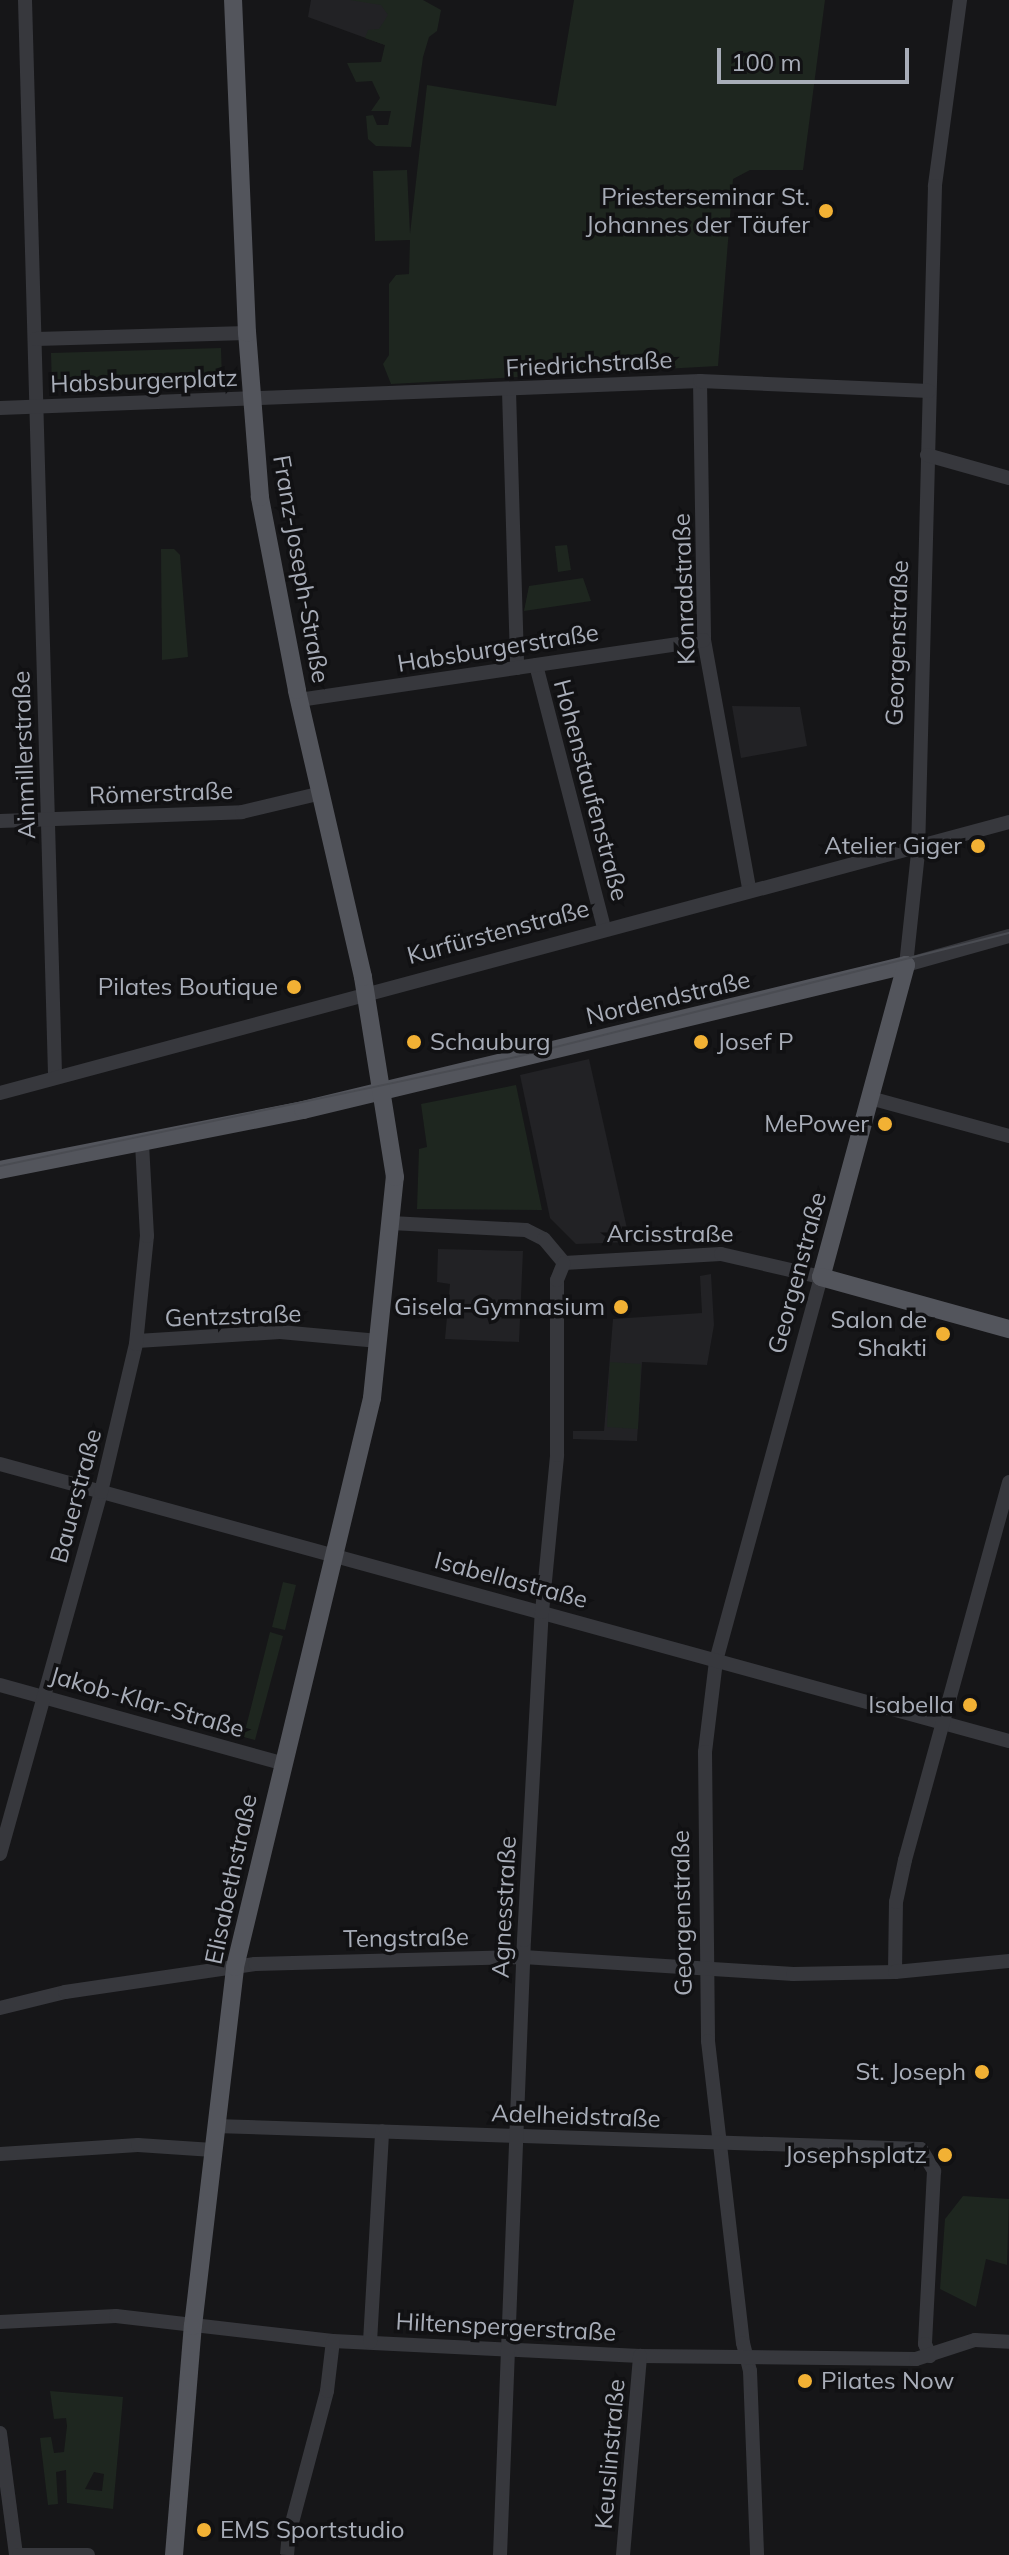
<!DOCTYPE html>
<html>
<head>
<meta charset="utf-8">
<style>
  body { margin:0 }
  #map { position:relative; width:1009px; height:2555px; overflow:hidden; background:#161618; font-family:Mulish,sans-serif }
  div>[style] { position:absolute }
  .built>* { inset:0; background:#222225 }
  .green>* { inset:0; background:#1e261f }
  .minor-tunnel>* { height:14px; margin-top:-7px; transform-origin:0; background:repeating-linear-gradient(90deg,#333438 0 14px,transparent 0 21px) }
  .minor>* { height:14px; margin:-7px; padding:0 7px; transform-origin:7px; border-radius:7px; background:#37383d }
  .major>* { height:18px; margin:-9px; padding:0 9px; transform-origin:9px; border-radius:9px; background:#53555c }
  .tram>* { height:2px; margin:-1px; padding:0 1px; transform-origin:1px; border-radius:1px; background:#4a4c52 }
  .dots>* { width:22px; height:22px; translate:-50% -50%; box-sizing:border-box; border:4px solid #111113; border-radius:50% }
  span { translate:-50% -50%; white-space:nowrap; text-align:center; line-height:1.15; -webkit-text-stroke:7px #111113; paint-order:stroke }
  .poi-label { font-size:24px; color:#a8adb8 }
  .right { translate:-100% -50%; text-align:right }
  .left { translate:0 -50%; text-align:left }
  .street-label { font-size:24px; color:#a8adb8 }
  .scale { position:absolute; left:717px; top:48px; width:192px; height:36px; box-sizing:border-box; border:4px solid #a8adb8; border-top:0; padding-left:10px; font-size:24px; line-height:28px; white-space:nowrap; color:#a8adb8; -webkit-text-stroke:6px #111113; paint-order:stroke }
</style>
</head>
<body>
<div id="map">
  <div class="built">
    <div style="clip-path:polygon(311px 0,413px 0,385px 45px,308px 17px)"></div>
    <div style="clip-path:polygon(732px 706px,800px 707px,807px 746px,741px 758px)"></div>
    <div style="clip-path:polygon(589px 1059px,630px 1242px,576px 1244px,550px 1218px,520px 1075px)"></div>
    <div style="clip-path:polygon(438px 1249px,523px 1251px,519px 1342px,445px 1339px,450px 1284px,437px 1282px)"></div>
    <div style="clip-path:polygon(711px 1274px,714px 1325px,707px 1365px,642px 1362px,637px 1441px,573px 1439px,573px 1431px,604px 1431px,613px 1319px,702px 1313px,700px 1276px)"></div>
  </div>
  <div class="green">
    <div style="clip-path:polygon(350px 0,423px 0,441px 10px,437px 31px,429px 37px,423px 57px,411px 147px,376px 146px,368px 139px,366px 116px,373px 115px,377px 125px,388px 125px,391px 111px,371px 111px,380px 98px,372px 81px,356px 82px,347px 63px,381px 62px,385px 45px,365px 38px,368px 30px,379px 29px,388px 15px,381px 5px)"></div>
    <div style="clip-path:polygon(574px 0,825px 0,803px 170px,750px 170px,733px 179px,718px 366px,391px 384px,383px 364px,389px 355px,389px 284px,396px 275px,409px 274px,410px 240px,375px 241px,373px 171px,407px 170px,410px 234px,427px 85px,556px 106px)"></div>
    <div style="clip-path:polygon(221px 348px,222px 382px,52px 388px,51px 353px)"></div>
    <div style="clip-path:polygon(567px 545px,571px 570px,558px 572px,555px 546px)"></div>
    <div style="clip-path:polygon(161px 549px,174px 549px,180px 555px,188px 657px,162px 660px)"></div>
    <div style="clip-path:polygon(583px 578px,591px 601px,524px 611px,529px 586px)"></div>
    <div style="clip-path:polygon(516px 1085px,542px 1210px,417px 1209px,419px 1149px,427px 1147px,421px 1104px)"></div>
    <div style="clip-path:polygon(610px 1362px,641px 1364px,638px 1429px,607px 1427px)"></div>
    <div style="clip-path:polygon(283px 1582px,296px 1585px,285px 1630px,272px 1627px)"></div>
    <div style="clip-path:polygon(270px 1632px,283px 1636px,255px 1740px,194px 1724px,196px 1718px,245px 1731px)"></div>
    <div style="clip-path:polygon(963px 2196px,1009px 2199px,1007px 2265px,986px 2259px,976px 2307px,940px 2289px,945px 2219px)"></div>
    <div style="clip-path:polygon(evenodd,50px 2391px,123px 2397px,113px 2509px,67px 2503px,66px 2470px,56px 2472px,58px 2504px,48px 2505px,40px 2438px,51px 2437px,54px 2453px,64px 2452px,67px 2426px,66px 2418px,54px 2419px,50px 2391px,94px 2472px,104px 2474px,102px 2491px,85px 2489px,94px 2472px)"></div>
  </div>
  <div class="minor-tunnel">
    <div style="left:287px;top:2555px;width:21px;rotate:-85deg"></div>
  </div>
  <div class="minor">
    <div style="left:25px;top:0;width:1077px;rotate:88.4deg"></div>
    <div style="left:960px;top:0;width:188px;rotate:97.7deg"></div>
    <div style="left:935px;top:186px;width:667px;rotate:91.46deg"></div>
    <div style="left:918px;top:853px;width:113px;rotate:96.1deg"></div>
    <div style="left:906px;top:965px;width:107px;rotate:-15.7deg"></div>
    <div style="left:36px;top:339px;width:211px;rotate:-1.6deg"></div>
    <div style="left:700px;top:381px;width:259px;rotate:89.1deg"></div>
    <div style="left:704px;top:640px;width:251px;rotate:79.7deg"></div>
    <div style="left:509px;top:391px;width:277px;rotate:88.3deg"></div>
    <div style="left:0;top:408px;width:701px;rotate:-2.21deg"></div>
    <div style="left:700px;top:381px;width:229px;rotate:2.5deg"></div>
    <div style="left:927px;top:455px;width:85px;rotate:15.7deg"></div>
    <div style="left:536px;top:665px;width:271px;rotate:75.5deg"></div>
    <div style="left:299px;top:700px;width:409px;rotate:-8.4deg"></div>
    <div style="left:0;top:821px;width:242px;rotate:-2.1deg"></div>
    <div style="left:242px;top:812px;width:82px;rotate:-13.4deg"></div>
    <div style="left:0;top:1093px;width:1045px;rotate:-15.03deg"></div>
    <div style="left:870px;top:1098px;width:144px;rotate:15.3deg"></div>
    <div style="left:391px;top:1223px;width:135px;rotate:3deg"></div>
    <div style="left:526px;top:1230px;width:20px;rotate:27deg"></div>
    <div style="left:544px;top:1239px;width:31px;rotate:50deg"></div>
    <div style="left:564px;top:1263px;width:157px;rotate:-3.3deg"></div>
    <div style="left:721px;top:1254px;width:103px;rotate:13deg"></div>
    <div style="left:821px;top:1277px;width:398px;rotate:105.3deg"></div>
    <div style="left:716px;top:1661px;width:92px;rotate:96.9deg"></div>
    <div style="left:705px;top:1752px;width:289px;rotate:89.4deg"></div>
    <div style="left:708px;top:2041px;width:304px;rotate:83.4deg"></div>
    <div style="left:743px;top:2343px;width:29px;rotate:76deg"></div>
    <div style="left:750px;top:2371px;width:184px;rotate:87.8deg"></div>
    <div style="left:137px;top:1341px;width:143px;rotate:-3.6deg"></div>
    <div style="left:280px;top:1332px;width:99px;rotate:5.2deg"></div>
    <div style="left:0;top:1464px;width:1046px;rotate:15.35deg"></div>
    <div style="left:0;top:1685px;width:292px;rotate:15.5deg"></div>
    <div style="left:0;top:1854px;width:376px;rotate:-74.4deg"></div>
    <div style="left:101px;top:1492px;width:152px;rotate:-76.7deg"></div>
    <div style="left:136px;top:1344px;width:109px;rotate:-84.2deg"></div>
    <div style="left:147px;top:1236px;width:93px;rotate:-93.1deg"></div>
    <div style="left:895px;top:1972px;width:70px;rotate:-89.2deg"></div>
    <div style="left:896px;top:1902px;width:43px;rotate:-77.9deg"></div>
    <div style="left:905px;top:1860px;width:392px;rotate:-74.6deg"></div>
    <div style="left:0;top:2008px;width:67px;rotate:-13.8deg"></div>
    <div style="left:65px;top:1992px;width:192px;rotate:-8.4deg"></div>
    <div style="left:255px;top:1964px;width:268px;rotate:-1.5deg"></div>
    <div style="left:523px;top:1957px;width:271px;rotate:3.6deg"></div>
    <div style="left:793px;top:1974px;width:102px;rotate:-1.1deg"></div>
    <div style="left:895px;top:1972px;width:115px;rotate:-5.5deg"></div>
    <div style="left:215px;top:2126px;width:706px;rotate:1.87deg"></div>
    <div style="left:921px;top:2149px;width:26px;rotate:59deg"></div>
    <div style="left:934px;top:2171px;width:173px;rotate:93deg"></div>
    <div style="left:925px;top:2344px;width:13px;rotate:67deg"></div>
    <div style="left:0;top:2154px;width:138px;rotate:-3.7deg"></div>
    <div style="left:138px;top:2145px;width:75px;rotate:3.8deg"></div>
    <div style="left:0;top:2322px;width:116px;rotate:-3deg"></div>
    <div style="left:116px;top:2316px;width:218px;rotate:6.6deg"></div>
    <div style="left:333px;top:2341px;width:307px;rotate:2.8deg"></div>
    <div style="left:640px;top:2356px;width:276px;rotate:0.6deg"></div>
    <div style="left:916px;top:2359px;width:62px;rotate:-17.9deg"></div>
    <div style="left:975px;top:2340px;width:34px;rotate:3deg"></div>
    <div style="left:370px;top:2342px;width:211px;rotate:-86.7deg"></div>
    <div style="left:0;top:2433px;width:123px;rotate:82.5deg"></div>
    <div style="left:289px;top:2534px;width:148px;rotate:-75.1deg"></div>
    <div style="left:327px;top:2391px;width:50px;rotate:-83.2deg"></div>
    <div style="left:19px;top:2555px;width:69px"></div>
    <div style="left:500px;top:2555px;width:615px;rotate:-87.77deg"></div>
    <div style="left:524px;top:1940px;width:328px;rotate:-86.9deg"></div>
    <div style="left:542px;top:1612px;width:158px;rotate:-84.5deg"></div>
    <div style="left:557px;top:1455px;width:175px;rotate:-90deg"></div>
    <div style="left:557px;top:1280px;width:18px;rotate:-68deg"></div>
    <div style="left:623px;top:2555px;width:200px;rotate:-85.1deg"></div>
  </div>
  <div class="major">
    <div style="left:0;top:1170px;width:309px;rotate:-11.2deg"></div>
    <div style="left:303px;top:1110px;width:620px;rotate:-13.52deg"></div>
    <div style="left:906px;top:965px;width:323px;rotate:105.2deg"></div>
    <div style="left:821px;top:1277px;width:195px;rotate:15.5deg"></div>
    <div style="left:174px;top:2555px;width:230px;rotate:-85.3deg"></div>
    <div style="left:193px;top:2326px;width:361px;rotate:-83.3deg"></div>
    <div style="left:235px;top:1967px;width:585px;rotate:-76.46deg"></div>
    <div style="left:372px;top:1398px;width:222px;rotate:-84.1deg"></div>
    <div style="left:395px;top:1177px;width:203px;rotate:-99.1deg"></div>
    <div style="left:363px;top:977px;width:294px;rotate:-103deg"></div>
    <div style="left:297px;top:690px;width:197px;rotate:-100.9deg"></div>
    <div style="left:260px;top:497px;width:165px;rotate:-94.5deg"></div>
    <div style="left:247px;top:333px;width:333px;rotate:-92.4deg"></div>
  </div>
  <div class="tram">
    <div style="left:0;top:1166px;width:527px;rotate:-11.93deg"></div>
    <div style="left:516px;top:1057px;width:508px;rotate:-14.12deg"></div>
  </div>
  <div class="dots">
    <div style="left:826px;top:211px;background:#f2b134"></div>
    <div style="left:978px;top:846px;background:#f2b134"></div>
    <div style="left:294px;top:987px;background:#f2b134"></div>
    <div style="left:414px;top:1042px;background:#f2b134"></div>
    <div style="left:701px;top:1042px;background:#f2b134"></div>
    <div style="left:885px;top:1124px;background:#f2b134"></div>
    <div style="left:621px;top:1307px;background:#f2b134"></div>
    <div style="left:943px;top:1334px;background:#f2b134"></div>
    <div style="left:970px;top:1705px;background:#f2b134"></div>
    <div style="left:982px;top:2072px;background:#f2b134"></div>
    <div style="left:945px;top:2155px;background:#f2b134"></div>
    <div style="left:805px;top:2381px;background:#f2b134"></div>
    <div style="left:204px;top:2530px;background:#f2b134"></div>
  </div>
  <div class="poi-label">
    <span class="right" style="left:810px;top:211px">Priesterseminar St.<br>Johannes der Täufer</span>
    <span class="right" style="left:962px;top:846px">Atelier Giger</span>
    <span class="right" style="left:278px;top:987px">Pilates Boutique</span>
    <span class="left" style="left:430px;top:1042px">Schauburg</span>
    <span class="left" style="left:717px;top:1042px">Josef P</span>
    <span class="right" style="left:869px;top:1124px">MePower</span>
    <span class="right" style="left:605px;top:1307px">Gisela-Gymnasium</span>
    <span class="right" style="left:927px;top:1334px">Salon de<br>Shakti</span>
    <span class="right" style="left:954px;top:1705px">Isabella</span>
    <span class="right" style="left:966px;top:2072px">St. Joseph</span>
    <span class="right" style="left:927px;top:2155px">Josephsplatz</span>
    <span class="left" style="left:821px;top:2381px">Pilates Now</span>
    <span class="left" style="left:220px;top:2530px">EMS Sportstudio</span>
  </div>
  <div class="street-label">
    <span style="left:589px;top:364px;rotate:-3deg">Friedrichstraße</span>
    <span style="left:144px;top:381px;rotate:-2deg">Habsburgerplatz</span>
    <span style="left:301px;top:569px;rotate:80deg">Franz-Joseph-Straße</span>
    <span style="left:684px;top:589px;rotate:-92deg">Konradstraße</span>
    <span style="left:897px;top:643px;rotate:-88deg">Georgenstraße</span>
    <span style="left:498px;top:648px;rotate:-9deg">Habsburgerstraße</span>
    <span style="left:24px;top:755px;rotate:-92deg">Ainmillerstraße</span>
    <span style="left:591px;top:790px;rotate:75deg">Hohenstaufenstraße</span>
    <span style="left:161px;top:793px;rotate:-2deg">Römerstraße</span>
    <span style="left:498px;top:932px;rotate:-15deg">Kurfürstenstraße</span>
    <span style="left:668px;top:998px;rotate:-13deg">Nordendstraße</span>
    <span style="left:670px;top:1234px">Arcisstraße</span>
    <span style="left:797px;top:1273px;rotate:-75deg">Georgenstraße</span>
    <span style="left:233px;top:1316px;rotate:-2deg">Gentzstraße</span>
    <span style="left:76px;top:1496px;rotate:-75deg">Bauerstraße</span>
    <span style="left:511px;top:1580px;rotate:15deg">Isabellastraße</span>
    <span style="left:147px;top:1702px;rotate:16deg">Jakob-Klar-Straße</span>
    <span style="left:231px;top:1879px;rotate:-78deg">Elisabethstraße</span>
    <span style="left:504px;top:1907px;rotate:-87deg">Agnesstraße</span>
    <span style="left:682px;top:1913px;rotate:-91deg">Georgenstraße</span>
    <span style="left:406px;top:1938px;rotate:-1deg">Tengstraße</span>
    <span style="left:576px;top:2116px;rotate:2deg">Adelheidstraße</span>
    <span style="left:506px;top:2327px;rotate:3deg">Hiltenspergerstraße</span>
    <span style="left:610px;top:2454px;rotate:-85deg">Keuslinstraße</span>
  </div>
  <div class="scale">100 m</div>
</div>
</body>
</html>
